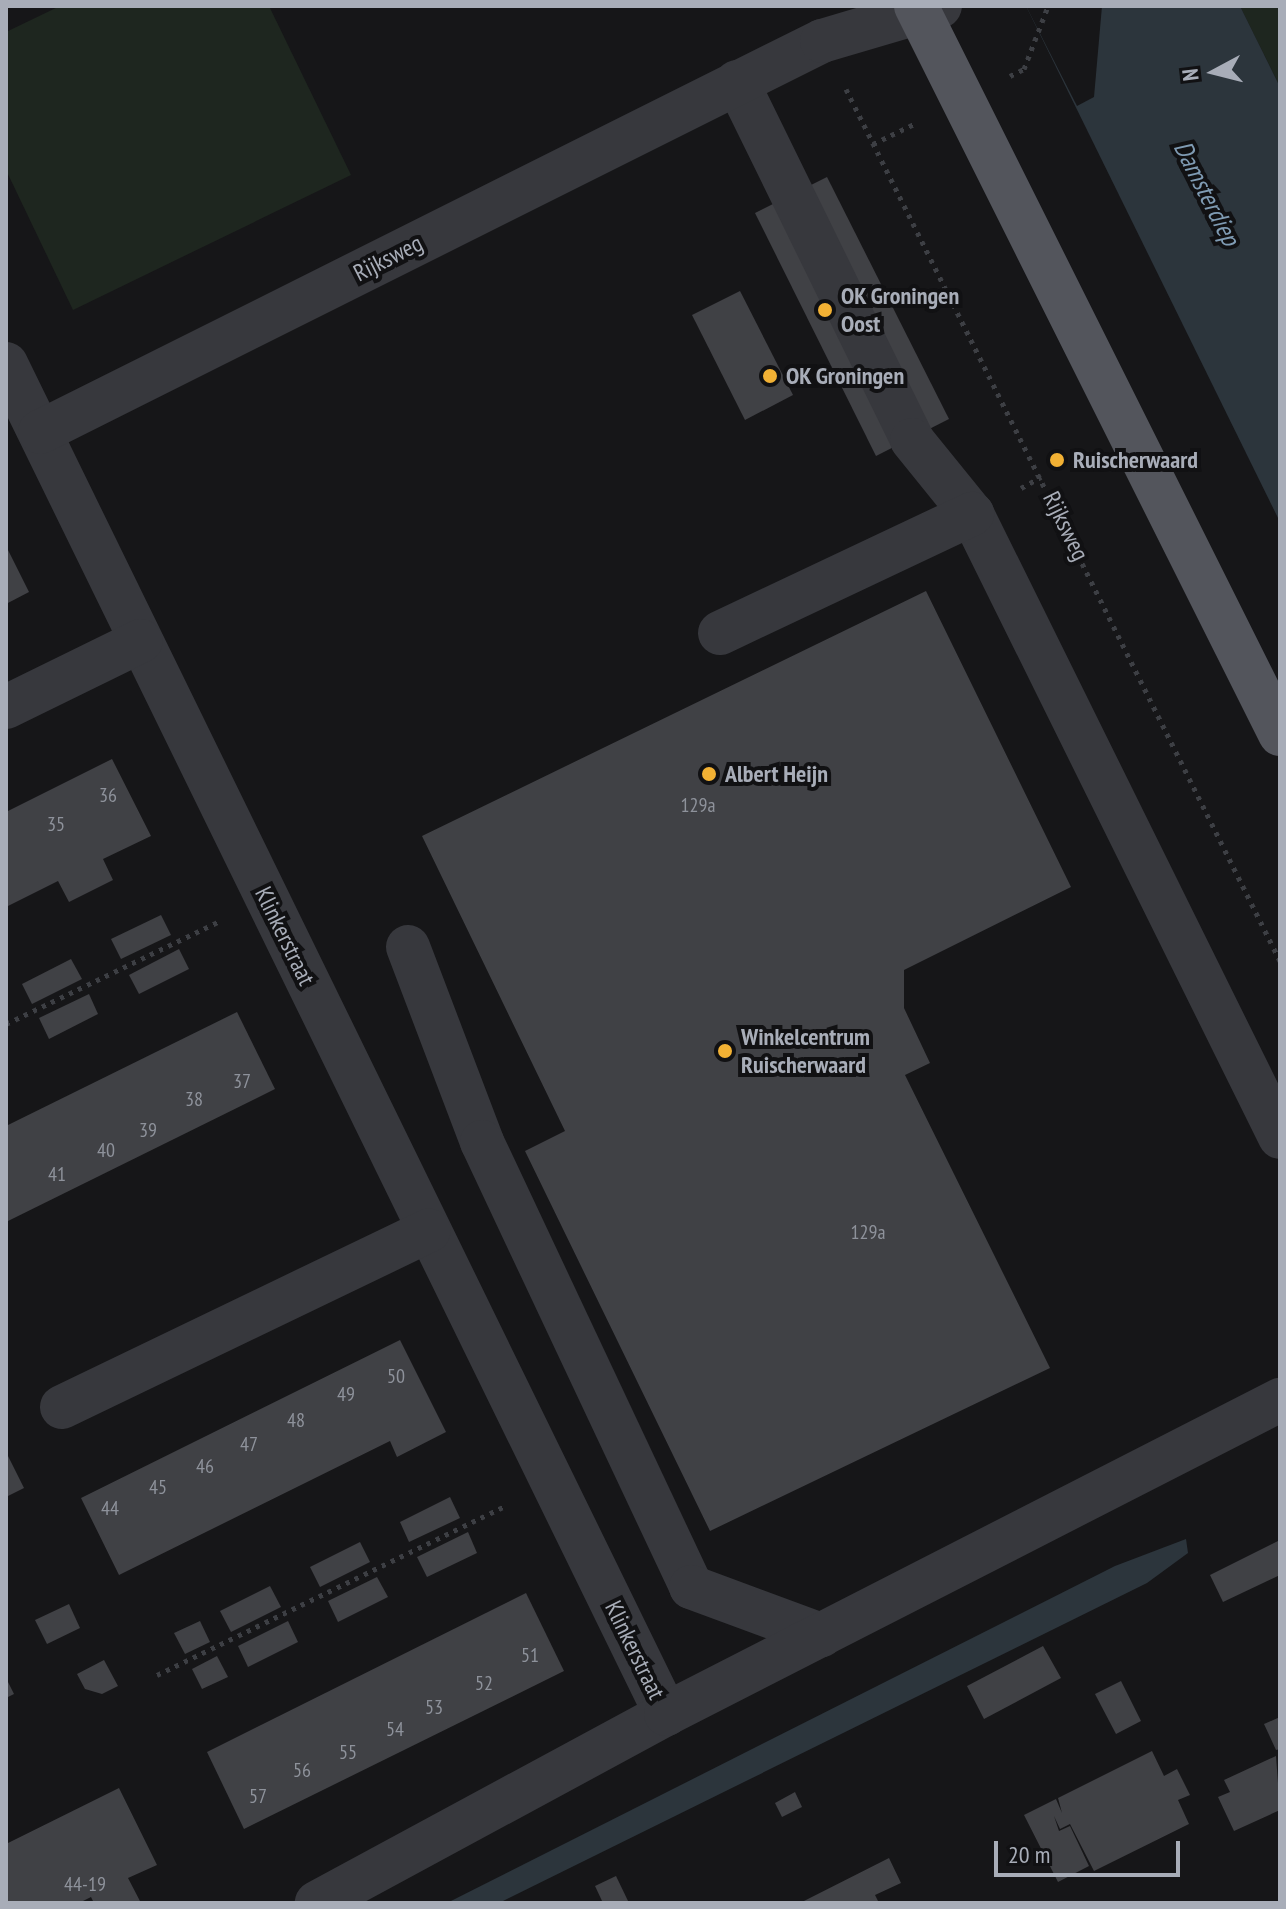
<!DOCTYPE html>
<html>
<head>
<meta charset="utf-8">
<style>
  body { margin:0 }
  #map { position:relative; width:1286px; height:1909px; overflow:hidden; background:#161618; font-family:"PT Sans Narrow",sans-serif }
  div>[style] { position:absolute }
  .green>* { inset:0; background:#1e261f }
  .water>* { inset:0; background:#2c353c }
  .pier>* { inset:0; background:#161618 }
  .building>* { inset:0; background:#404145 }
  .path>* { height:5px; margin-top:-2.5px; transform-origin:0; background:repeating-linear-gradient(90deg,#3d3f44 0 4px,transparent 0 10px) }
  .minor>* { height:44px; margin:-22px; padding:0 22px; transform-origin:22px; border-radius:22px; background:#37383d }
  .major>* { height:44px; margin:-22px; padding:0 22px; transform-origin:22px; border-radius:22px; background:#53555c }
  .dots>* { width:22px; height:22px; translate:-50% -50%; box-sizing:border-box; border:4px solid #111113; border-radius:50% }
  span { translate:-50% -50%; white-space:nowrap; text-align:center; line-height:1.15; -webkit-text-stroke:8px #111113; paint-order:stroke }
  .number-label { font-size:20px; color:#8e929b }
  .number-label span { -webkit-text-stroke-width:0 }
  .street-label { font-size:24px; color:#a8adb8 }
  .poi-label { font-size:24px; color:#a8adb8; font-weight:700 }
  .left { translate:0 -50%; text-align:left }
  .water-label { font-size:26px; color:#7f9bb3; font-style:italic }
  .frame { position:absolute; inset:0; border:8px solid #a8adb8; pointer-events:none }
  .north { position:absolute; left:1174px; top:32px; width:80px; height:80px; -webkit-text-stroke:6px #111113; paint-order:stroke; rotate:263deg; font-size:22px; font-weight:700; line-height:32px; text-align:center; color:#a8adb8 }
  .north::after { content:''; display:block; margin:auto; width:28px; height:36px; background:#a8adb8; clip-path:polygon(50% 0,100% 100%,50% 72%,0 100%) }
  .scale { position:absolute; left:994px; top:1841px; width:186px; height:36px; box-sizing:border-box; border:4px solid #a8adb8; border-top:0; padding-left:10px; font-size:24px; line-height:28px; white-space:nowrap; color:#a8adb8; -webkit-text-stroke:6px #111113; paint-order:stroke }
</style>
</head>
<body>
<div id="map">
  <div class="green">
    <div style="clip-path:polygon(60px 6px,269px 6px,351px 175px,73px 310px,6px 170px,6px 32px)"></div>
    <div style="clip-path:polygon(1240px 6px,1280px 6px,1280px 87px)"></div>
  </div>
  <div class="water">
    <div style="clip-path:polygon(1026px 6px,1240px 6px,1280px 87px,1280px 522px)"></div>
    <div style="clip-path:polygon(1186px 1539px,1188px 1553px,1147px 1583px,499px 1903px,447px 1903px,1115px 1566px)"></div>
  </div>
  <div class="pier">
    <div style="clip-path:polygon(1026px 6px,1102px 6px,1094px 97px,1077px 106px)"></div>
  </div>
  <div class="building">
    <div style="clip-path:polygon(827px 177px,949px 419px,876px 456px,755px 213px)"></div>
    <div style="clip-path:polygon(740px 291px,793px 395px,745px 420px,692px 315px)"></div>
    <div style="clip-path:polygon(6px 546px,29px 592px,6px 604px)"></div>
    <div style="clip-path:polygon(926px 591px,1071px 887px,904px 970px,904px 1008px,930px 1063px,905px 1075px,1050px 1368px,710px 1531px,525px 1151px,565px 1131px,422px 836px)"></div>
    <div style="clip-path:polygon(112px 759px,151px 836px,103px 859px,113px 880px,69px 902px,58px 881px,6px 907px,6px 812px)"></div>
    <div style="clip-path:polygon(161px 915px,171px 935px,121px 959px,111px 939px)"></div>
    <div style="clip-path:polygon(179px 949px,189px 969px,139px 994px,129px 975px)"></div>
    <div style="clip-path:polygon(71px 959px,82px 979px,32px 1004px,22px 984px)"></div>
    <div style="clip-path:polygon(89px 994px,98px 1014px,49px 1039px,39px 1018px)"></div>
    <div style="clip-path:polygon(237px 1012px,275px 1089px,6px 1222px,6px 1126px)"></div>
    <div style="clip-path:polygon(400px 1340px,446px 1432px,397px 1457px,390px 1441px,119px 1575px,81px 1498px)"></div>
    <div style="clip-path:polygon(6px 1452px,24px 1488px,6px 1497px)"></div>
    <div style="clip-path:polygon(450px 1497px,460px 1518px,409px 1542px,400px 1522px)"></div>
    <div style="clip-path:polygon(468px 1532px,477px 1553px,427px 1577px,417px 1557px)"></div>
    <div style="clip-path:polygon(1280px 1540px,1280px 1575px,1223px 1602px,1210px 1575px)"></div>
    <div style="clip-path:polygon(360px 1542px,370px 1562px,320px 1587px,310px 1567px)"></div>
    <div style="clip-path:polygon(377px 1577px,388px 1597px,338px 1622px,328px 1601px)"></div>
    <div style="clip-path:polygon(270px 1586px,281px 1607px,231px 1632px,220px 1611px)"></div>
    <div style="clip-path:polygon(526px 1593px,564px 1671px,244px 1829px,207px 1752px)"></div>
    <div style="clip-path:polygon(69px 1604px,80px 1628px,47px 1644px,35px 1620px)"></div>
    <div style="clip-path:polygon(200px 1621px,210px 1642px,185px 1654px,174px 1633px)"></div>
    <div style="clip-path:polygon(288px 1621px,298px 1642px,248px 1667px,238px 1646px)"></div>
    <div style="clip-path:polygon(1043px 1646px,1061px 1678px,984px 1719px,967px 1686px)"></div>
    <div style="clip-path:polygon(217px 1656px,228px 1677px,202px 1689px,192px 1669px)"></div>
    <div style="clip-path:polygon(104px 1660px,118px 1686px,102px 1694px,85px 1689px,77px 1674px)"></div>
    <div style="clip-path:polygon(6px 1678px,14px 1694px,6px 1698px)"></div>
    <div style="clip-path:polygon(1121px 1681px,1141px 1721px,1116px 1734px,1095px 1694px)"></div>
    <div style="clip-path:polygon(1280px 1717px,1280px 1749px,1276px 1750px,1264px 1724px)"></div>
    <div style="clip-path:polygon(1152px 1751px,1164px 1776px,1177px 1769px,1190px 1795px,1178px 1800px,1189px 1824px,1094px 1871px,1070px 1824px,1060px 1829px,1054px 1816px,1059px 1831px,1070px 1826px,1089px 1866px,1058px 1882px,1024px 1815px,1056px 1799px,1062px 1813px,1058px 1798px)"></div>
    <div style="clip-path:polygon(1276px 1756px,1280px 1810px,1234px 1831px,1218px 1797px,1230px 1792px,1224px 1780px)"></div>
    <div style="clip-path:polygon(119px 1788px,157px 1865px,128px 1878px,141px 1903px,94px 1903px,91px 1897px,79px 1903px,6px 1903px,6px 1844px)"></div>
    <div style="clip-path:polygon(795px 1792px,802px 1807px,782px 1817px,775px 1803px)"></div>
    <div style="clip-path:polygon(889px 1858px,901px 1883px,875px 1895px,879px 1903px,800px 1903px)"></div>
    <div style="clip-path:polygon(616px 1876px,629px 1903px,603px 1903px,595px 1886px)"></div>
  </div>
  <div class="path">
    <div style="left:1010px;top:76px;width:16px;rotate:-27deg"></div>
    <div style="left:1024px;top:69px;width:67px;rotate:-69.1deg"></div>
    <div style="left:846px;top:89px;width:974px;rotate:63.54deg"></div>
    <div style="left:873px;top:144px;width:48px;rotate:-26deg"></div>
    <div style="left:1021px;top:488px;width:23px;rotate:-29deg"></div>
    <div style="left:6px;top:1024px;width:235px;rotate:-25.7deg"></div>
    <div style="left:157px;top:1675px;width:387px;rotate:-25.9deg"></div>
  </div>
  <div class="minor">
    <div style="left:737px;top:82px;width:398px;rotate:63.9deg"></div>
    <div style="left:912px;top:440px;width:95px;rotate:51deg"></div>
    <div style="left:972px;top:514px;width:695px;rotate:63.69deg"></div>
    <div style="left:6px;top:364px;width:1503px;rotate:63.95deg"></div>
    <div style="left:666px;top:1714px;width:397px;rotate:151.6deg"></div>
    <div style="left:40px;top:432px;width:874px;rotate:-26.57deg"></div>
    <div style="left:822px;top:41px;width:123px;rotate:-16.5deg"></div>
    <div style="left:720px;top:633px;width:279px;rotate:-25.3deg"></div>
    <div style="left:6px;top:707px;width:150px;rotate:-26.1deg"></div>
    <div style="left:408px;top:947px;width:209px;rotate:69.2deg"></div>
    <div style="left:482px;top:1142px;width:492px;rotate:64.8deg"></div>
    <div style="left:691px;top:1587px;width:139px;rotate:20.3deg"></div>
    <div style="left:62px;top:1407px;width:407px;rotate:-25.7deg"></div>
    <div style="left:666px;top:1714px;width:690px;rotate:-27.09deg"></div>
  </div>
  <div class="major">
    <div style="left:916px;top:6px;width:814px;rotate:63.43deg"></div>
  </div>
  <div class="dots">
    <div style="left:825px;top:310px;background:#f2b134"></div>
    <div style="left:770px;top:376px;background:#f2b134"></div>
    <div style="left:1057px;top:460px;background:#f2b134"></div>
    <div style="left:709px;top:774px;background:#f2b134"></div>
    <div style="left:725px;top:1051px;background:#f2b134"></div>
  </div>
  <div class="number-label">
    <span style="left:108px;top:795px">36</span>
    <span style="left:698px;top:805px">129a</span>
    <span style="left:56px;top:824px">35</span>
    <span style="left:242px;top:1081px">37</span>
    <span style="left:194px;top:1099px">38</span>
    <span style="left:148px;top:1130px">39</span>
    <span style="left:106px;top:1150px">40</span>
    <span style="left:57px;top:1174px">41</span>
    <span style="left:868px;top:1232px">129a</span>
    <span style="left:396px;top:1376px">50</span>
    <span style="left:346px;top:1394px">49</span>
    <span style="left:296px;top:1420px">48</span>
    <span style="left:249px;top:1444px">47</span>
    <span style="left:205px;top:1466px">46</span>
    <span style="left:158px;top:1487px">45</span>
    <span style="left:110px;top:1508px">44</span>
    <span style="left:530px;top:1655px">51</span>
    <span style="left:484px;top:1683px">52</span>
    <span style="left:434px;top:1707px">53</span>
    <span style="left:395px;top:1729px">54</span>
    <span style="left:348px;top:1752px">55</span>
    <span style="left:302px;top:1770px">56</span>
    <span style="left:258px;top:1796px">57</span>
    <span style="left:85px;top:1884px">44-19</span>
  </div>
  <div class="street-label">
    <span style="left:388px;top:258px;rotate:-27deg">Rijksweg</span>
    <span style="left:1066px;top:526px;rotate:64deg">Rijksweg</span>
    <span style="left:285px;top:936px;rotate:64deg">Klinkerstraat</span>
    <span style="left:635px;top:1650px;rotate:64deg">Klinkerstraat</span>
  </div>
  <div class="poi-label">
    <span class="left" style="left:841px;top:310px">OK Groningen<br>Oost</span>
    <span class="left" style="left:786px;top:376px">OK Groningen</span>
    <span class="left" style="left:1073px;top:460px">Ruischerwaard</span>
    <span class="left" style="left:725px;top:774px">Albert Heijn</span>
    <span class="left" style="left:741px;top:1051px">Winkelcentrum<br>Ruischerwaard</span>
  </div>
  <div class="water-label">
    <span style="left:1207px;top:193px;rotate:63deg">Damsterdiep</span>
  </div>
  <div class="frame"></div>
  <div class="north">N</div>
  <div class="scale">20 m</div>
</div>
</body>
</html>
